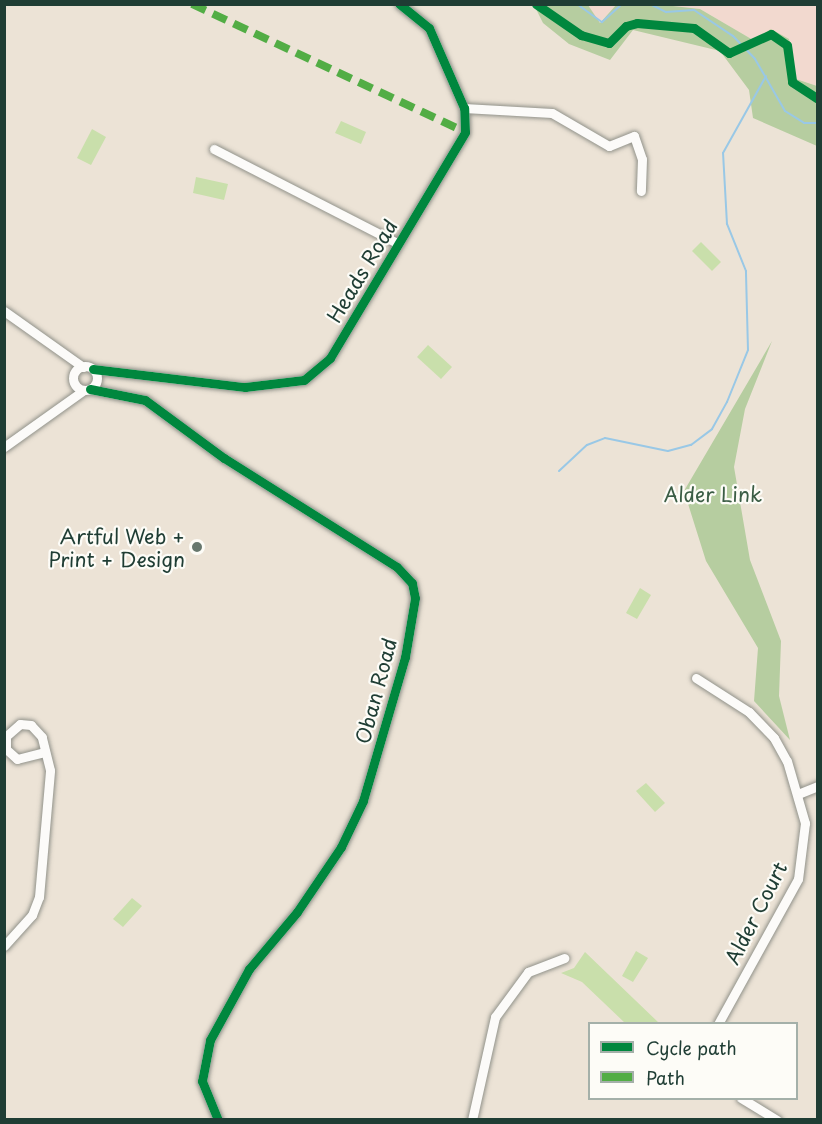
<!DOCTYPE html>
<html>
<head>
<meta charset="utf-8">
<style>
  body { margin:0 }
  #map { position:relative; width:822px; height:1124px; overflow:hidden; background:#ece3d6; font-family:"Playpen Sans",sans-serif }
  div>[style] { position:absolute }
  .built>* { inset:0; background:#f2d9cf }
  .green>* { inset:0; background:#c9dfab }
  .forest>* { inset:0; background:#b6cda0 }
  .stream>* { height:2px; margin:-1px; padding:0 1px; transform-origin:1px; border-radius:1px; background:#99c8e6 }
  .roads { filter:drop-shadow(0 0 2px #91928a) drop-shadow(0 0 2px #91928a) }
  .minor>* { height:9px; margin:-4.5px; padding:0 4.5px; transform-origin:4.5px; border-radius:4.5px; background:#fcfbf9 }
  .minor>.ring { margin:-4.5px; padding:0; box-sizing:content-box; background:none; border:9px solid #fcfbf9; border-radius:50% }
  .quiet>* { height:8px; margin-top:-4px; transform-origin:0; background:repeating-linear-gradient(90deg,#52ad45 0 15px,transparent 0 23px) }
  .cycleway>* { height:9px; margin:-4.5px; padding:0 4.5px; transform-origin:4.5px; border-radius:4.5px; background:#00873e }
  .dots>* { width:16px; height:16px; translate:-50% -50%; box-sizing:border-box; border:3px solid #fdfcf7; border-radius:50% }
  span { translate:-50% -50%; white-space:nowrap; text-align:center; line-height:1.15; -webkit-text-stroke:4.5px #fdfcf7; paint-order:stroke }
  .street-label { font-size:20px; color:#1f3d34 }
  .park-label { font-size:20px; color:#3b5d45 }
  .poi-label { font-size:20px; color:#1f3d34 }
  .right { translate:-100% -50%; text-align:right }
  .frame { position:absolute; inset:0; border:6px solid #1f3d34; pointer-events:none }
  .legend { position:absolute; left:588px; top:1022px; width:210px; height:78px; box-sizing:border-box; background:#fdfcf7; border:2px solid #a4b0a9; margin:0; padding:8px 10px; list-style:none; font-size:18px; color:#1f3d34 }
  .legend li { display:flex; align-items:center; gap:12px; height:30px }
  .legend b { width:30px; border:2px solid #a4b0a9 }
</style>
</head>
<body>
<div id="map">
  <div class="built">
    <div style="clip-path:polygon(588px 5px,616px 5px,599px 23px)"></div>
    <div style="clip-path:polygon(664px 5px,817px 5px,817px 86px,796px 79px,789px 39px,753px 40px,700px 9px)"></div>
  </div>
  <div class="green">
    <div style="clip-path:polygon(341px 121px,366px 132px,361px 144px,335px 133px)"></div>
    <div style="clip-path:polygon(92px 129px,106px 137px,91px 165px,77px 158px)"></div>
    <div style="clip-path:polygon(196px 177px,228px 184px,224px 200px,193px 193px)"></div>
    <div style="clip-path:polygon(701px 242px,721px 262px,712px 271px,692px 251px)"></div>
    <div style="clip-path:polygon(428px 345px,452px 367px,441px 379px,417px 357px)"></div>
    <div style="clip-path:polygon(640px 588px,651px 595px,637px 619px,626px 613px)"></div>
    <div style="clip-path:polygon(646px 783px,665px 803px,655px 812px,636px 791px)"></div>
    <div style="clip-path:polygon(132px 898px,142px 906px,123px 927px,113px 919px)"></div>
    <div style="clip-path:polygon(636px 951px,648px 958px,633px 982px,622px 976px)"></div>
    <div style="clip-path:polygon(585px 952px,659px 1023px,625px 1023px,582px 982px,561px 973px,574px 968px)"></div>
  </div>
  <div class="forest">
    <div style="clip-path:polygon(534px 5px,588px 5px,600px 23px,616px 5px,664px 5px,700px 9px,753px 40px,771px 29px,789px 39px,796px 79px,817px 86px,817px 146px,753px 118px,749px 90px,720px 51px,633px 30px,610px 60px,569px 44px,543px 23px)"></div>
    <div style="clip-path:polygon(772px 341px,745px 409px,734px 467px,750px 560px,781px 641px,779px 696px,790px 740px,754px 701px,758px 648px,706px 561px,684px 491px)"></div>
  </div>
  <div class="stream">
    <div style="left:577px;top:4px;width:31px;rotate:36deg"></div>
    <div style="left:602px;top:22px;width:27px;rotate:-42deg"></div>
    <div style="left:650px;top:4px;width:18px;rotate:27deg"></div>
    <div style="left:666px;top:12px;width:28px;rotate:-4deg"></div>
    <div style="left:694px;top:10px;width:47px;rotate:33.7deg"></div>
    <div style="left:733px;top:36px;width:32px;rotate:46deg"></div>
    <div style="left:755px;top:59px;width:60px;rotate:60deg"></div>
    <div style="left:785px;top:111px;width:22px;rotate:32deg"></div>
    <div style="left:804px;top:123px;width:14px"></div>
    <div style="left:559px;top:471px;width:38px;rotate:-43deg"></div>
    <div style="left:587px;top:445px;width:19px;rotate:-21deg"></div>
    <div style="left:605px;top:438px;width:64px;rotate:11.7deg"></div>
    <div style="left:668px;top:451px;width:24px;rotate:-15deg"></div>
    <div style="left:691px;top:445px;width:26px;rotate:-37deg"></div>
    <div style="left:712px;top:429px;width:31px;rotate:-61deg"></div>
    <div style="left:727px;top:402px;width:56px;rotate:-68deg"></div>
    <div style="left:748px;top:350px;width:79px;rotate:-91.5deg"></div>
    <div style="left:746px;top:271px;width:51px;rotate:-112deg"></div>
    <div style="left:727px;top:224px;width:71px;rotate:-93.2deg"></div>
    <div style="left:723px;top:153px;width:88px;rotate:-60.8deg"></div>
  </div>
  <div class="roads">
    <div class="minor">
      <div style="left:464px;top:108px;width:88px;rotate:3.3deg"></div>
      <div style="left:552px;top:113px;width:66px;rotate:30.1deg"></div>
      <div style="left:609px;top:146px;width:27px;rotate:-22deg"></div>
      <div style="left:634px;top:136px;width:24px;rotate:71deg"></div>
      <div style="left:642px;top:159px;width:32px;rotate:92deg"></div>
      <div style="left:214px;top:149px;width:203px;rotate:27.2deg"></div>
      <div style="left:4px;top:311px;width:97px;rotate:35.3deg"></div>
      <div class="ring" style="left:73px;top:366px;width:15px;height:15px"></div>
      <div style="left:93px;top:369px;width:153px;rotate:6.8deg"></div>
      <div style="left:245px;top:387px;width:59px;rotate:-6.8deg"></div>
      <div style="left:304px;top:380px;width:34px;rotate:-40deg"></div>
      <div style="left:330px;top:358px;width:263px;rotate:-59.1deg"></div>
      <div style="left:465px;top:132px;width:24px;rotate:-92deg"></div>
      <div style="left:464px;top:108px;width:87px;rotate:-113.6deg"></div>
      <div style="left:429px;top:28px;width:38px;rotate:-141deg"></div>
      <div style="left:90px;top:389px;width:56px;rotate:11.3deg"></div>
      <div style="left:145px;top:400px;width:98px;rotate:36.3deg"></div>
      <div style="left:224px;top:458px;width:204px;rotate:32.2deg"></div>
      <div style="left:397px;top:567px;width:22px;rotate:47deg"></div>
      <div style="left:412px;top:583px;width:15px;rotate:79deg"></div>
      <div style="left:415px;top:598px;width:60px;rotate:99.6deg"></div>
      <div style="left:405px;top:657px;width:150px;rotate:106.3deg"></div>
      <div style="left:363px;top:801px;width:51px;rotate:115.6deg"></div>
      <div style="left:341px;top:847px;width:78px;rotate:124.1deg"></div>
      <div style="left:297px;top:912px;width:75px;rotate:130.1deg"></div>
      <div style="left:249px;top:969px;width:81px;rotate:118.8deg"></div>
      <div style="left:210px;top:1040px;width:42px;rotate:101deg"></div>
      <div style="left:202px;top:1081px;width:42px;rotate:67.7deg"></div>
      <div style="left:4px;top:447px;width:98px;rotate:-35.5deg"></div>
      <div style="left:696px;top:678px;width:63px;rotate:32.7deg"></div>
      <div style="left:749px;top:712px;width:36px;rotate:46deg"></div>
      <div style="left:774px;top:738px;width:26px;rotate:61deg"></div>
      <div style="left:787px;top:761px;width:65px;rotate:73.8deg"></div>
      <div style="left:805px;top:823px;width:56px;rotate:97.1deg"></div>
      <div style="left:798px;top:879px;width:166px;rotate:118.9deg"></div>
      <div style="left:798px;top:794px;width:22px;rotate:-22deg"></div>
      <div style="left:4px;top:946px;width:42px;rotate:-47.9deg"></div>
      <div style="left:32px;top:915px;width:19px;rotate:-69deg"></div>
      <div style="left:39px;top:897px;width:127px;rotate:-85deg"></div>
      <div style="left:50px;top:770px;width:34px;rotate:-104deg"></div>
      <div style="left:42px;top:737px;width:16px;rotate:-133deg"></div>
      <div style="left:31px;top:725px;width:11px;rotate:-175deg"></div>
      <div style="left:20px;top:724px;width:18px;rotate:139deg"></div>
      <div style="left:6px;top:736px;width:13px;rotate:90deg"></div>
      <div style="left:6px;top:749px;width:15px;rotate:42deg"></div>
      <div style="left:17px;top:759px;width:29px;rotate:-14deg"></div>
      <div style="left:741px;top:1098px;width:42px;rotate:31.4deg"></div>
      <div style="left:472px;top:1120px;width:106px;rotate:-77.4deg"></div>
      <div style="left:495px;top:1017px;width:56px;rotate:-53.7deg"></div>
      <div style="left:528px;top:972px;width:39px;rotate:-21deg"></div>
    </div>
  </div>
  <div class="quiet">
    <div style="left:192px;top:4px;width:302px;rotate:25.1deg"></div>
  </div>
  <div class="cycleway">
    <div style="left:536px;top:4px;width:55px;rotate:34.6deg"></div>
    <div style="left:581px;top:35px;width:29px;rotate:16deg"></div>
    <div style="left:609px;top:43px;width:24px;rotate:-45deg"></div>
    <div style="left:626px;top:26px;width:11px;rotate:-15deg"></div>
    <div style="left:637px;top:23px;width:57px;rotate:5deg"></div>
    <div style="left:694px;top:28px;width:43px;rotate:35.5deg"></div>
    <div style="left:729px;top:53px;width:46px;rotate:-24.3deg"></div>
    <div style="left:771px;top:34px;width:19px;rotate:35deg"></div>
    <div style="left:787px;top:45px;width:37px;rotate:82deg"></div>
    <div style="left:792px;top:82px;width:31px;rotate:33deg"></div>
    <div style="left:93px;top:369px;width:153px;rotate:6.8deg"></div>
    <div style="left:245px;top:387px;width:59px;rotate:-6.8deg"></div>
    <div style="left:304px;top:380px;width:34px;rotate:-40deg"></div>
    <div style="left:330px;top:358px;width:263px;rotate:-59.1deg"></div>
    <div style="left:465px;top:132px;width:24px;rotate:-92deg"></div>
    <div style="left:464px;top:108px;width:87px;rotate:-113.6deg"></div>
    <div style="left:429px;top:28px;width:38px;rotate:-141deg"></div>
    <div style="left:90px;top:389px;width:56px;rotate:11.3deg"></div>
    <div style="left:145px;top:400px;width:98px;rotate:36.3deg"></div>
    <div style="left:224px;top:458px;width:204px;rotate:32.2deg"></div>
    <div style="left:397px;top:567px;width:22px;rotate:47deg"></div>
    <div style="left:412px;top:583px;width:15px;rotate:79deg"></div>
    <div style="left:415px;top:598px;width:60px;rotate:99.6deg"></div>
    <div style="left:405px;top:657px;width:150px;rotate:106.3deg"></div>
    <div style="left:363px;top:801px;width:51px;rotate:115.6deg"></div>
    <div style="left:341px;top:847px;width:78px;rotate:124.1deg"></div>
    <div style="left:297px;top:912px;width:75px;rotate:130.1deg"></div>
    <div style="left:249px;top:969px;width:81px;rotate:118.8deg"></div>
    <div style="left:210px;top:1040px;width:42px;rotate:101deg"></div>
    <div style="left:202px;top:1081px;width:42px;rotate:67.7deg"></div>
  </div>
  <div class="dots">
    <div style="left:197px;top:547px;background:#67776d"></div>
  </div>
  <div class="street-label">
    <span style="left:362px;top:271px;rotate:-59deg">Heads Road</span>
    <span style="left:376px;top:691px;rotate:-75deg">Oban Road</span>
    <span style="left:756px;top:913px;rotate:-63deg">Alder Court</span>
  </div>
  <div class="park-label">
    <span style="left:713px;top:494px">Alder Link</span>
  </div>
  <div class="poi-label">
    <span class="right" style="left:185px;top:548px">Artful Web +<br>Print + Design</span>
  </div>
  <div class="frame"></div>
  <ul class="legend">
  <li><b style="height:8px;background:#00873e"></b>Cycle path</li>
  <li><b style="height:8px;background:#52ad45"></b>Path</li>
  </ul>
</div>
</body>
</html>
